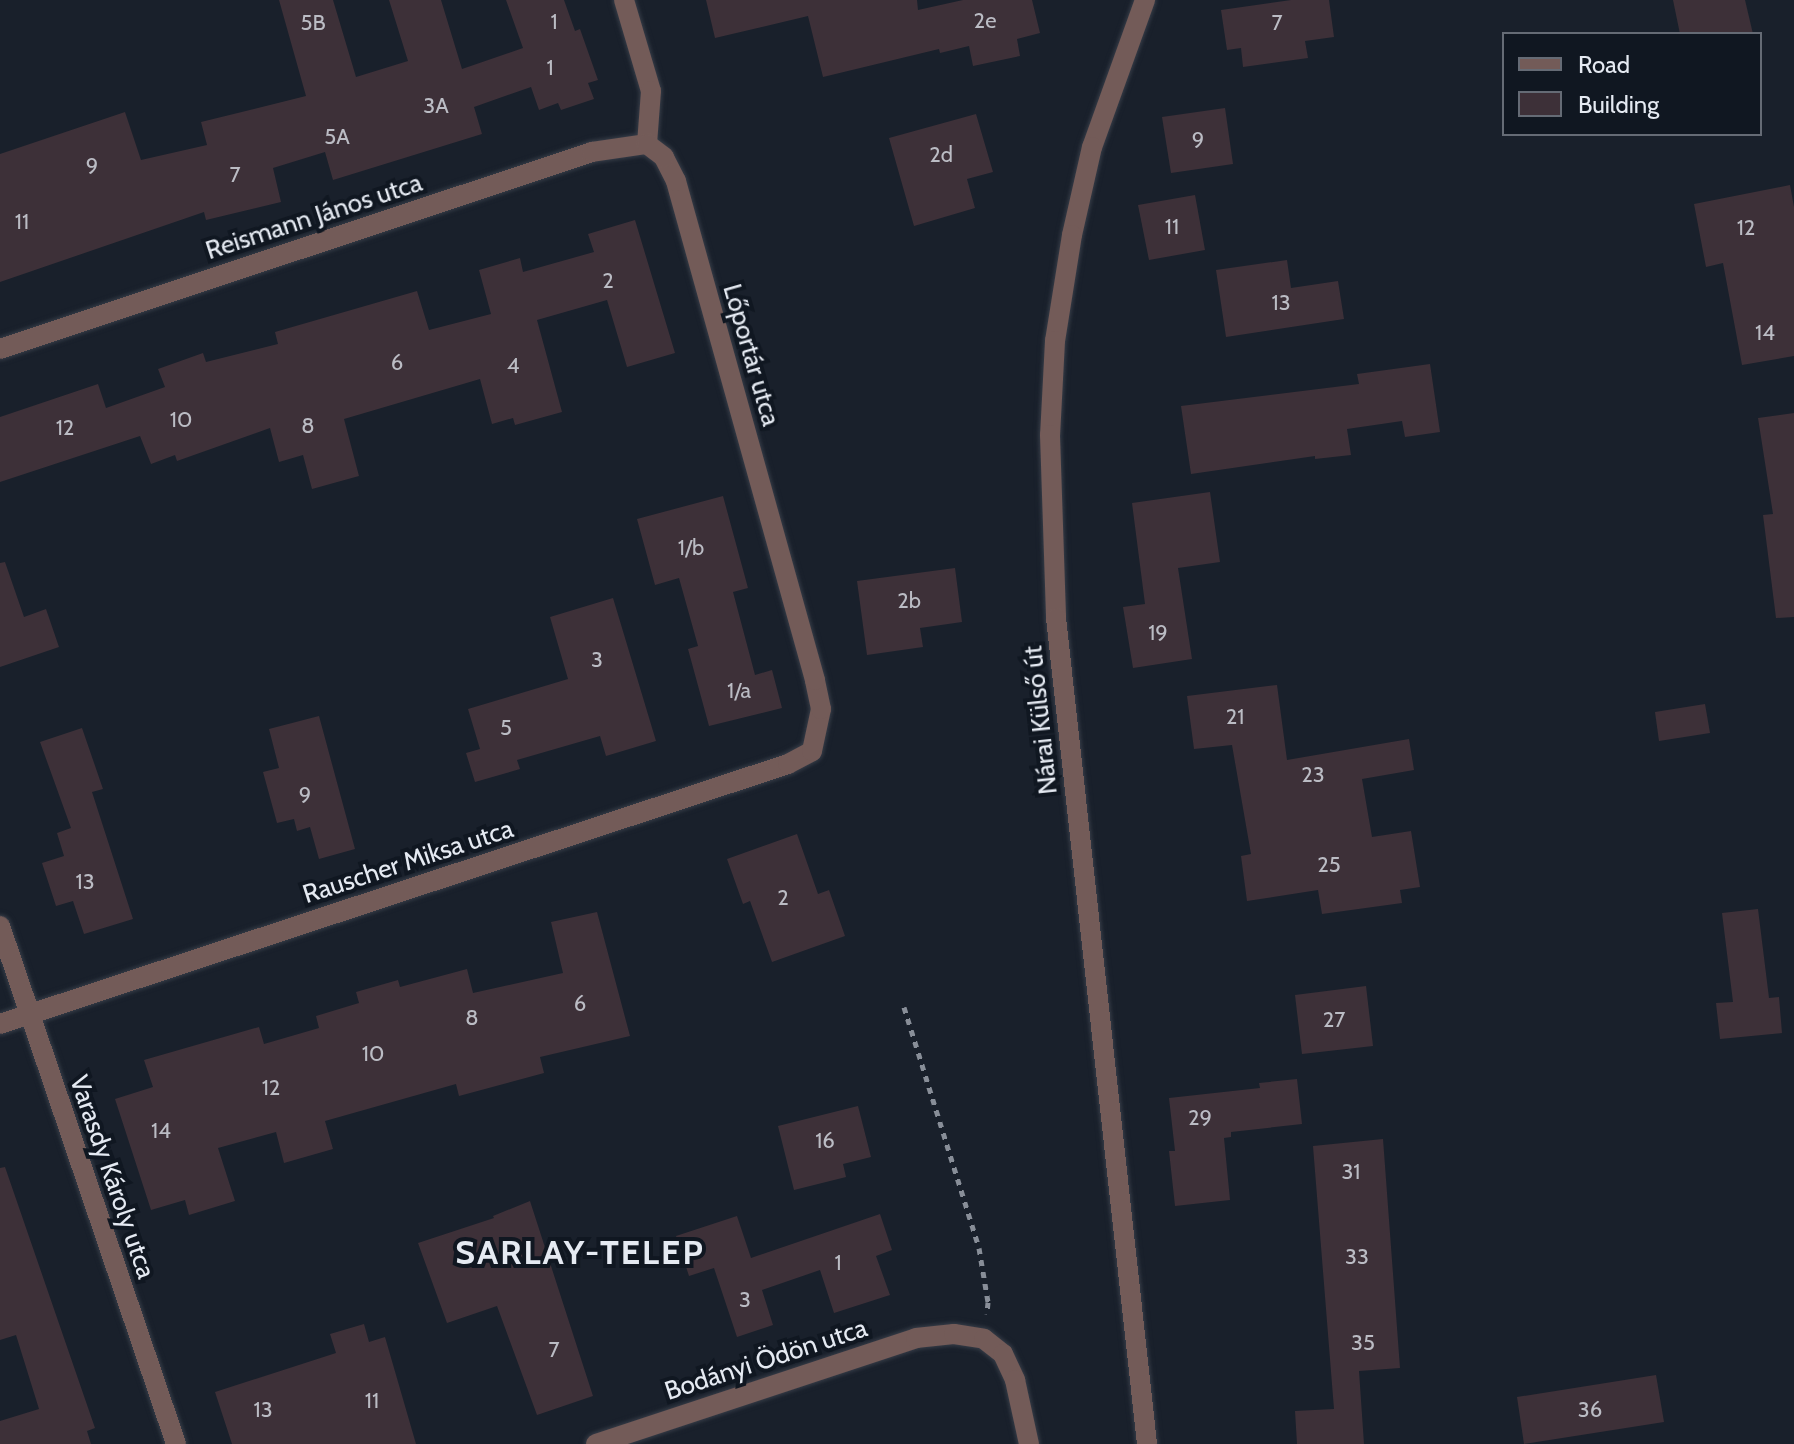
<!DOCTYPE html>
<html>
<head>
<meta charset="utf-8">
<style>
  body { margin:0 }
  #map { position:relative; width:1794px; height:1444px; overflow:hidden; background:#19202b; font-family:Cabin,sans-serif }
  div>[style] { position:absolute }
  .building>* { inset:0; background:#3d3038 }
  .path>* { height:5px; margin-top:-2.5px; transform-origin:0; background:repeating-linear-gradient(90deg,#888e98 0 6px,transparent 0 12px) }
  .roads { filter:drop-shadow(0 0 2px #363c47) drop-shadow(0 0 2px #363c47) }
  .minor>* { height:20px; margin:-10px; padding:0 10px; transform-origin:10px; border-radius:10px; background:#735b58 }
  .tertiary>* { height:20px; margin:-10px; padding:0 10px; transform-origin:10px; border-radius:10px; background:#735b58 }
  span { translate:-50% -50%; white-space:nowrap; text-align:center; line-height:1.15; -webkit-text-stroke:8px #101721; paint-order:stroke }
  .number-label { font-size:22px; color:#bbbcc4 }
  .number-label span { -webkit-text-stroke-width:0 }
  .street-label { font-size:26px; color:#e5eaf2 }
  .district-label { font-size:34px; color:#e5eaf2; font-weight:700; letter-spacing:2px }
  .legend { position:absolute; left:1502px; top:32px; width:260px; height:104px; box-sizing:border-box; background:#101721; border:2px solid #656b75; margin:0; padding:10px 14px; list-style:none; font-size:24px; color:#e5eaf2 }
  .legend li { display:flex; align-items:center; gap:16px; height:40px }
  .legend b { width:40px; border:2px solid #656b75 }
</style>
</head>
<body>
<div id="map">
  <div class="building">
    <div style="clip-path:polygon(279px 0,333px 0,356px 77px,408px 61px,389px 0,441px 0,462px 69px,523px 48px,506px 0,564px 0,575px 31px,580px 29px,598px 80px,588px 83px,594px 99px,561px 110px,558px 103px,539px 110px,531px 87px,474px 107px,482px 134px,333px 180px,325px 152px,273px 168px,281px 202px,206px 220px,204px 212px,0 282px,0 154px,125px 112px,141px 160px,207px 145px,201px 122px,306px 96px)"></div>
    <div style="clip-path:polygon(706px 0,917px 0,918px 10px,963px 0,1032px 0,1040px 33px,1017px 39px,1020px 56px,973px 66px,969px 46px,940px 53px,939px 49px,823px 77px,808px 16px,715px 38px)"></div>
    <div style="clip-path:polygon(1291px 0,1329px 0,1334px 37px,1305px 41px,1308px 58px,1243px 67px,1241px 48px,1227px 50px,1221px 10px)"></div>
    <div style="clip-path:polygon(1673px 0,1745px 0,1753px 34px,1680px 34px)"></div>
    <div style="clip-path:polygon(1225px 108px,1233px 164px,1171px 173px,1162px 117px)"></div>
    <div style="clip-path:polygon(976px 114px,993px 172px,967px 179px,975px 208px,914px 226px,889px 138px)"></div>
    <div style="clip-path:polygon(1790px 185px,1794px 207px,1794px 356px,1742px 365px,1723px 263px,1706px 267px,1694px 204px)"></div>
    <div style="clip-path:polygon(1195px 195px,1205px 250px,1149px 260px,1138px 205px)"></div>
    <div style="clip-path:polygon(635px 220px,675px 353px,627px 367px,607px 300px,537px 320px,562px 412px,515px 425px,513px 418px,492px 424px,480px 379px,344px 419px,359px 476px,312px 489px,303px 455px,279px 462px,270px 428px,177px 461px,175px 455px,151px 464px,140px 436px,0 482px,0 417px,98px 384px,106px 408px,165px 387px,158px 369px,203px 353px,206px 362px,278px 344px,275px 332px,417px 291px,429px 330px,491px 314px,479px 270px,520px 258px,523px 272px,594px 252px,588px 234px)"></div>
    <div style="clip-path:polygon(1287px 260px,1291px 288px,1338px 281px,1344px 319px,1226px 337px,1216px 270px)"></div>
    <div style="clip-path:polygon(1430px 364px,1440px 432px,1405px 437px,1402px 421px,1347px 429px,1351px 455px,1315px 459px,1315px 456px,1191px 474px,1181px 406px,1359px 384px,1357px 374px)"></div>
    <div style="clip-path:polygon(1794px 413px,1794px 617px,1776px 618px,1763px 515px,1773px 514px,1758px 418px)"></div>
    <div style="clip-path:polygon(1210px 492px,1220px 562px,1178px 568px,1192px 659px,1133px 668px,1123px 607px,1145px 604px,1132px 503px)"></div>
    <div style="clip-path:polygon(723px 496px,748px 588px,733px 592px,755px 675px,772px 670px,782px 708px,709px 726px,688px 649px,698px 646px,679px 578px,655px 585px,637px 519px)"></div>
    <div style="clip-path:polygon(5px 562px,24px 617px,46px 609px,59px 647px,0 667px,0 563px)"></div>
    <div style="clip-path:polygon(955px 568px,962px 622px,920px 628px,923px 647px,867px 655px,857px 581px)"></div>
    <div style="clip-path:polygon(613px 598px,656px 741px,606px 756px,600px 736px,517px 760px,520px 769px,475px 782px,466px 753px,480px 749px,468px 709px,568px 679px,550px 617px)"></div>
    <div style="clip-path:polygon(1277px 685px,1287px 760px,1409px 739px,1414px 770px,1362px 779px,1372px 837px,1411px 831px,1420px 887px,1400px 890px,1402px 903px,1322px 914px,1318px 890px,1247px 901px,1241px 856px,1251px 854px,1232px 745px,1194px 749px,1187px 696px)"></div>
    <div style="clip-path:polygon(1705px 704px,1710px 733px,1659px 741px,1655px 712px)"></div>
    <div style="clip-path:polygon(319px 716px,355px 849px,319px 859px,310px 827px,297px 831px,294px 819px,277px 823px,263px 772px,279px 768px,269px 729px)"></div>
    <div style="clip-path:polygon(82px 728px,103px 789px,92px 792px,133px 919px,84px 934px,73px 901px,56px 906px,42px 863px,64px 856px,57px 833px,71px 828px,40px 742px)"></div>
    <div style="clip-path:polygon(797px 834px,818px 894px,829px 890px,845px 936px,772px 962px,750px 901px,743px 904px,727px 859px)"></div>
    <div style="clip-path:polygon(1758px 909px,1769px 998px,1779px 997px,1782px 1033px,1720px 1039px,1716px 1003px,1733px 1002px,1722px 913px)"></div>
    <div style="clip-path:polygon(597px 912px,630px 1036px,540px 1057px,544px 1073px,459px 1096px,456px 1084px,325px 1121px,333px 1149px,284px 1163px,276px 1132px,218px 1148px,235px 1201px,189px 1215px,185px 1200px,151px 1210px,115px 1099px,153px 1087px,144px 1060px,259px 1027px,264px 1044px,319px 1028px,316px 1016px,359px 1003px,356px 992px,398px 980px,400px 987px,467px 969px,473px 993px,563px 973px,551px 922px)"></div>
    <div style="clip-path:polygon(1366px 986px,1373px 1046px,1302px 1054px,1295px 995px)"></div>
    <div style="clip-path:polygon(1297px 1079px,1302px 1124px,1231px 1132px,1231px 1137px,1224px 1138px,1230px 1200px,1175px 1206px,1169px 1151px,1175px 1151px,1169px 1098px,1260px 1088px,1259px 1083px)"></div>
    <div style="clip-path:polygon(858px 1106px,871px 1157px,843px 1164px,846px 1177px,794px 1190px,778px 1126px)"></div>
    <div style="clip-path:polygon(1383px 1139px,1400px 1368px,1359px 1371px,1364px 1444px,1297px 1444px,1295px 1411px,1334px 1409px,1313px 1146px)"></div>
    <div style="clip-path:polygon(5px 1167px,95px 1428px,87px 1431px,91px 1444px,0 1444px,0 1421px,39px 1409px,16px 1335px,0 1340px,0 1168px)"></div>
    <div style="clip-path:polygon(530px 1201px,593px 1396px,537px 1415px,497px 1306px,447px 1323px,418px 1243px,494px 1218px,493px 1216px)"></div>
    <div style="clip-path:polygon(880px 1214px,892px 1250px,876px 1256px,890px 1295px,834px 1313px,820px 1270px,762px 1290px,773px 1325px,737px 1337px,714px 1268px,689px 1276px,676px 1236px,737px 1216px,751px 1258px)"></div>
    <div style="clip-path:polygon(364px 1324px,369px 1342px,385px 1337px,416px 1444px,232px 1444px,215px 1392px,336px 1353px,330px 1334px)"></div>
    <div style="clip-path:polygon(1656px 1375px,1664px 1422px,1524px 1444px,1517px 1397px)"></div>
  </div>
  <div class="path">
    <div style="left:904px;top:1007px;width:252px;rotate:72.7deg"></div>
    <div style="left:979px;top:1248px;width:55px;rotate:80.5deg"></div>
    <div style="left:988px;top:1302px;width:12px;rotate:95deg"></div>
  </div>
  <div class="roads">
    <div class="minor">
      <div style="left:624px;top:0;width:95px;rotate:73.5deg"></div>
      <div style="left:651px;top:91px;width:53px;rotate:94.3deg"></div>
      <div style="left:0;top:349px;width:624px;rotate:-18.41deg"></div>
      <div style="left:592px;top:152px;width:56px;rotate:-8.3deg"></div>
      <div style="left:0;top:926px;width:547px;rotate:71.23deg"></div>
      <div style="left:0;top:1024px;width:830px;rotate:-18.26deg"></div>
      <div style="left:788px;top:764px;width:27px;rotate:-28deg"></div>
      <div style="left:812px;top:751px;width:43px;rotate:-77.9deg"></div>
      <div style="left:821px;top:709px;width:30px;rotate:-102deg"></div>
      <div style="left:815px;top:680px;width:518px;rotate:-105.57deg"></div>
      <div style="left:676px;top:181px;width:27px;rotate:-117deg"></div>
      <div style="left:664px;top:157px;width:21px;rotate:-143deg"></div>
      <div style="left:596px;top:1444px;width:337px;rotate:-18.3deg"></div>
      <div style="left:916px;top:1338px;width:38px;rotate:-6deg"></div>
      <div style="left:954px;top:1334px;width:30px;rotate:9deg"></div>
      <div style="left:984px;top:1339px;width:24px;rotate:38deg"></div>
      <div style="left:1003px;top:1354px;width:29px;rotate:65deg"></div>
      <div style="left:1015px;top:1380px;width:66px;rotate:77.7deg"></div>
    </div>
    <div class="tertiary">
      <div style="left:1145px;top:0;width:156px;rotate:109.8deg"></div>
      <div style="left:1092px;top:147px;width:90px;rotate:102.8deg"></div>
      <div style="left:1072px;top:235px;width:107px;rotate:99.1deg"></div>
      <div style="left:1055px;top:341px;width:94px;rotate:93deg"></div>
      <div style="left:1050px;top:435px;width:183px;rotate:88.1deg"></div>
      <div style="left:1056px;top:618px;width:831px;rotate:83.71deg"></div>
    </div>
  </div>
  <div class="number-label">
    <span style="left:985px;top:21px">2e</span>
    <span style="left:554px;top:22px">1</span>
    <span style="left:313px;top:23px">5B</span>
    <span style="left:1277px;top:23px">7</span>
    <span style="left:550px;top:68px">1</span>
    <span style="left:436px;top:106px">3A</span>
    <span style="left:337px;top:137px">5A</span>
    <span style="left:1198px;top:140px">9</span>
    <span style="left:941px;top:155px">2d</span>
    <span style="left:92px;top:166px">9</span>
    <span style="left:235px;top:175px">7</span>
    <span style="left:22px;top:222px">11</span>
    <span style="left:1172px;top:227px">11</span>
    <span style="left:1746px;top:228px">12</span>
    <span style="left:608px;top:281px">2</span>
    <span style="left:1281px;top:303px">13</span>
    <span style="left:1765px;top:333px">14</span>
    <span style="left:397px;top:363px">6</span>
    <span style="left:513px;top:366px">4</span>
    <span style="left:181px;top:420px">10</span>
    <span style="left:308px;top:426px">8</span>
    <span style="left:65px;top:428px">12</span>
    <span style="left:691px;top:548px">1/b</span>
    <span style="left:909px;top:601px">2b</span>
    <span style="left:1158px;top:633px">19</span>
    <span style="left:597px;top:660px">3</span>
    <span style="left:739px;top:691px">1/a</span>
    <span style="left:1235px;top:717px">21</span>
    <span style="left:506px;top:728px">5</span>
    <span style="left:1313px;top:775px">23</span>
    <span style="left:305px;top:795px">9</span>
    <span style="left:1329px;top:865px">25</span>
    <span style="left:85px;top:882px">13</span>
    <span style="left:783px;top:898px">2</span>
    <span style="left:580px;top:1004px">6</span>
    <span style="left:472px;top:1018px">8</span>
    <span style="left:1334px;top:1020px">27</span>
    <span style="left:373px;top:1054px">10</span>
    <span style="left:271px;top:1088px">12</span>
    <span style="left:1200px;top:1118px">29</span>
    <span style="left:161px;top:1131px">14</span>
    <span style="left:825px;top:1141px">16</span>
    <span style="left:1351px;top:1172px">31</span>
    <span style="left:1357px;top:1257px">33</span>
    <span style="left:838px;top:1263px">1</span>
    <span style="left:745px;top:1300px">3</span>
    <span style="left:1363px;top:1343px">35</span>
    <span style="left:554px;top:1350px">7</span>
    <span style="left:372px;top:1401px">11</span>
    <span style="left:263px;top:1410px">13</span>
    <span style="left:1590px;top:1410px">36</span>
  </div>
  <div class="street-label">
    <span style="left:314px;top:217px;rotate:-18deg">Reismann János utca</span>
    <span style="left:751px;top:355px;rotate:74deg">Lőportár utca</span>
    <span style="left:1041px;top:720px;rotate:-96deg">Nárai Külső út</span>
    <span style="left:408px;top:862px;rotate:-18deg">Rauscher Miksa utca</span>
    <span style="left:112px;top:1177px;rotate:71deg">Varasdy Károly utca</span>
    <span style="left:766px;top:1360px;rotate:-18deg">Bodányi Ödön utca</span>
  </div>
  <div class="district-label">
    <span style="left:580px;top:1253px">SARLAY-TELEP</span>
  </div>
  <ul class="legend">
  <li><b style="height:10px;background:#735b58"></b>Road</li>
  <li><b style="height:22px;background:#3d3038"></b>Building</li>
  </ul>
</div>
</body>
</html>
